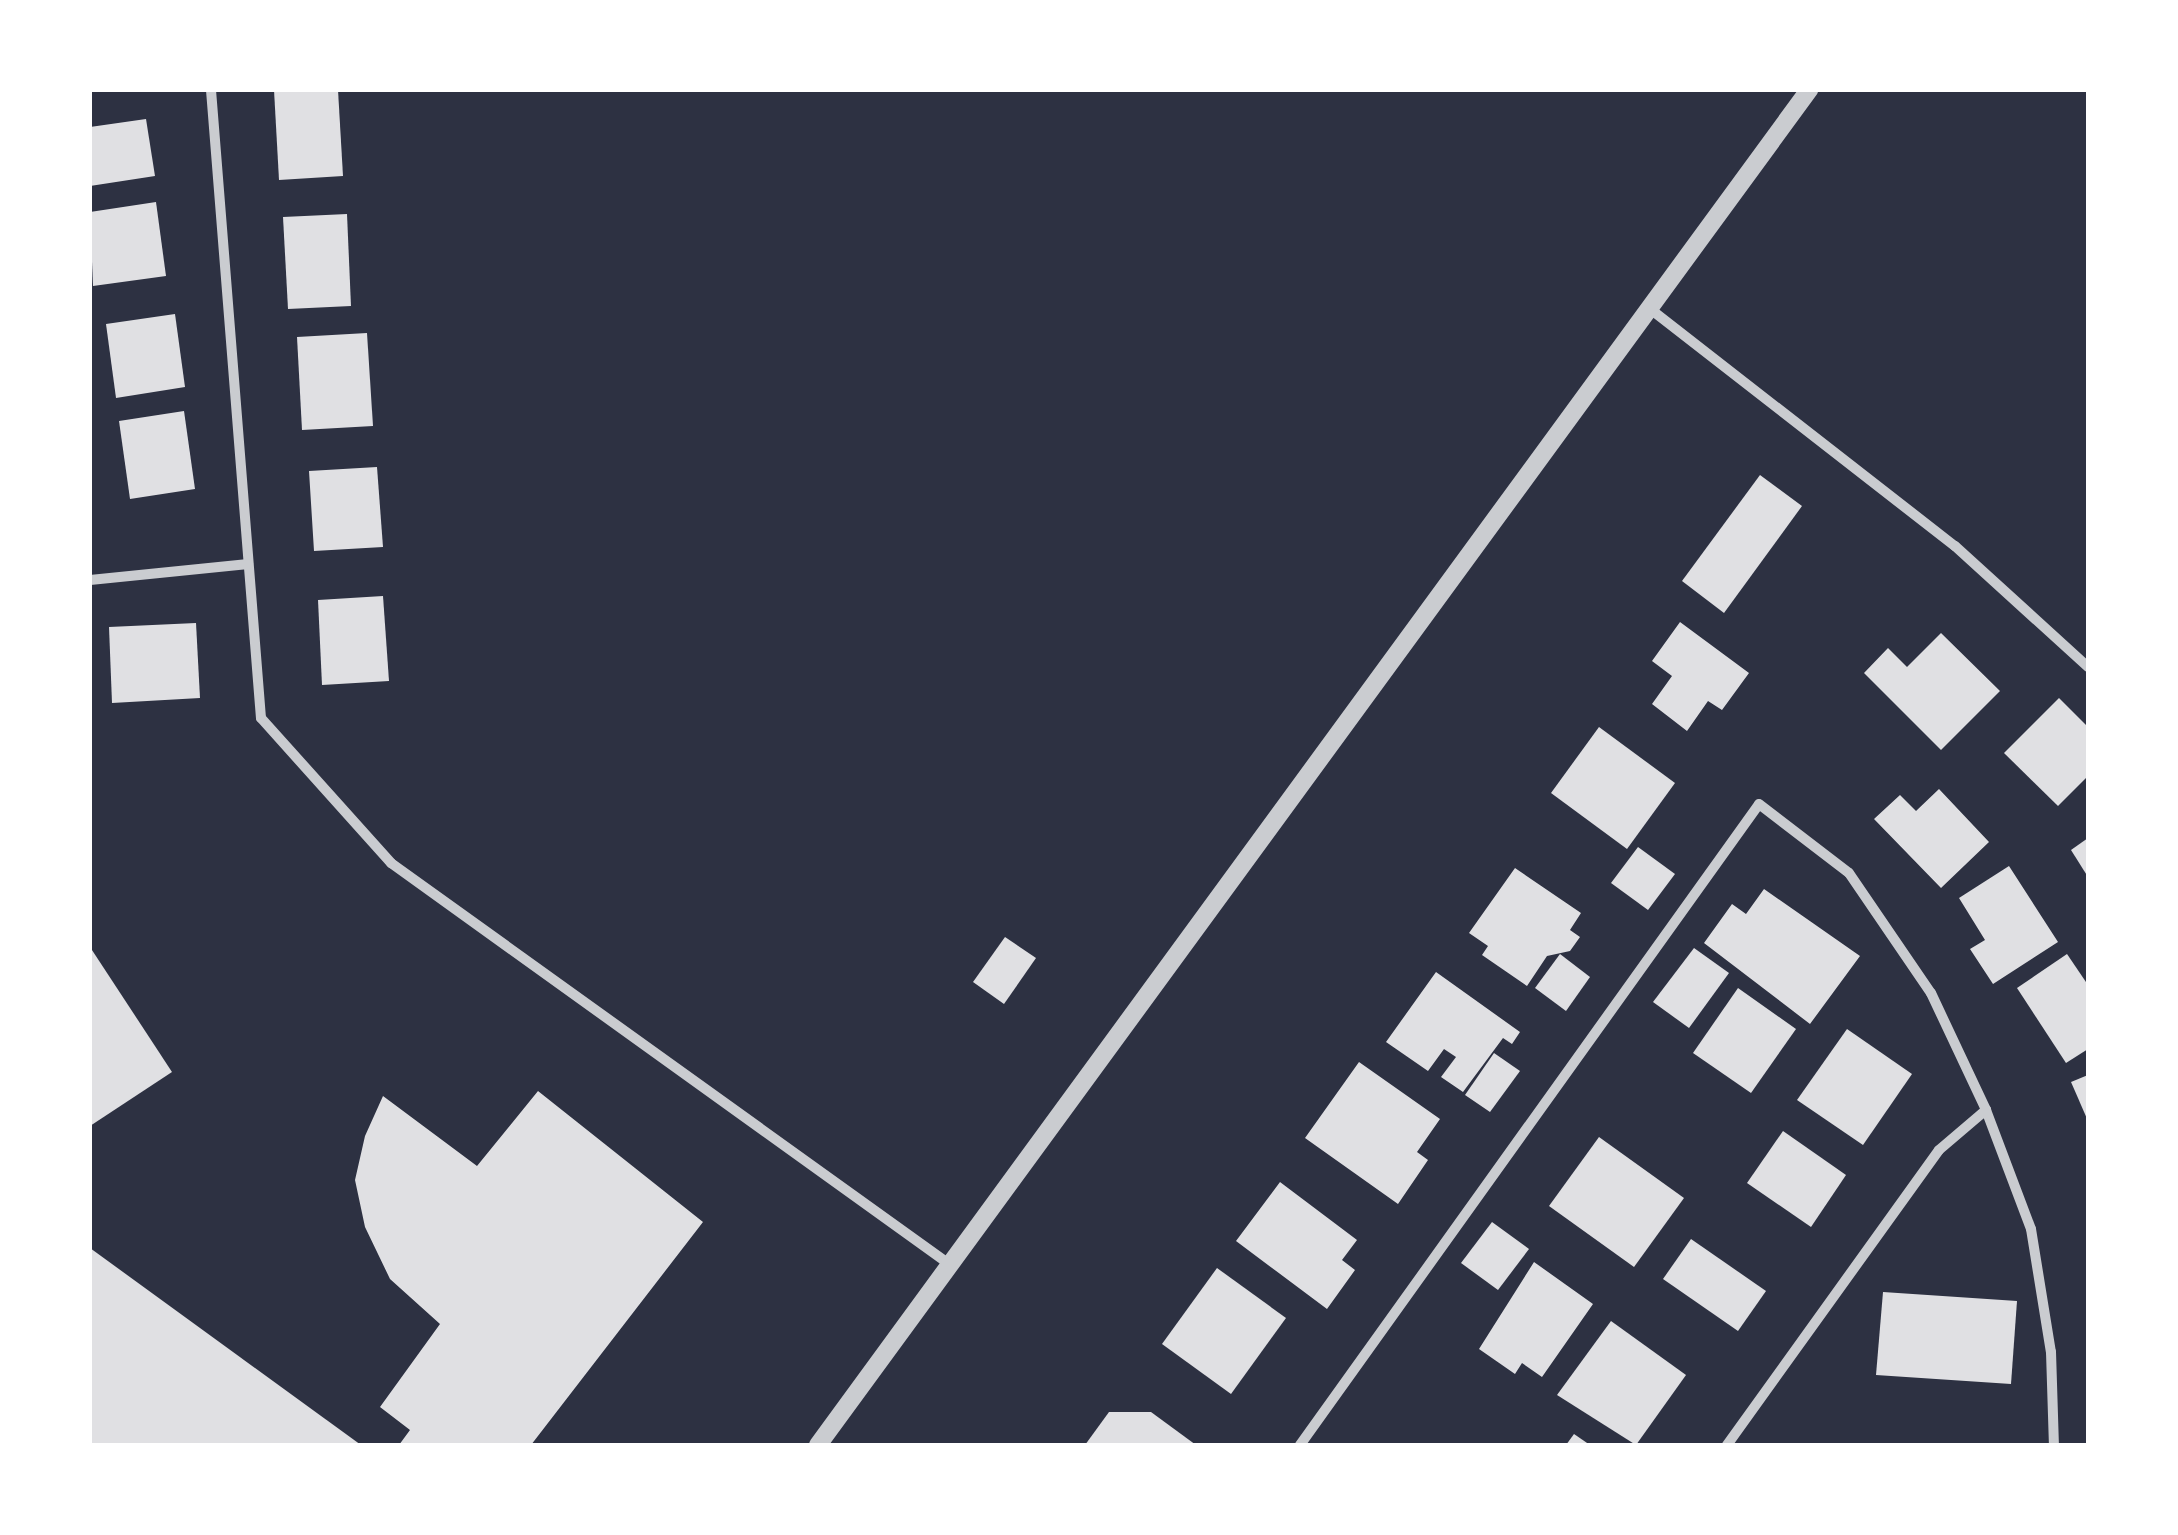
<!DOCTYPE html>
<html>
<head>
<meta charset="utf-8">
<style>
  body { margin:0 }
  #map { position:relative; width:2178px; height:1535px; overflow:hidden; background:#2d3142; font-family:"Times New Roman",serif }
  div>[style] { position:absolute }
  .building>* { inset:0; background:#e0e0e3 }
  .minor>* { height:10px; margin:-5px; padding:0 5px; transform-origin:5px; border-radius:5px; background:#caccd0 }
  .tertiary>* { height:18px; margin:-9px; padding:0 9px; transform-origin:9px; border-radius:9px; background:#caccd0 }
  span { translate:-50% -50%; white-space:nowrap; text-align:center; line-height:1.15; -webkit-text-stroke:8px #fff; paint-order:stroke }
  .frame { position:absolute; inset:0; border:92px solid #fff; pointer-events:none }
</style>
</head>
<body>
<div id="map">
  <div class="building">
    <div style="clip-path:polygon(274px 90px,338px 90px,343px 176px,279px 180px)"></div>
    <div style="clip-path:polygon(146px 119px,155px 176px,90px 186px,90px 127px)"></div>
    <div style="clip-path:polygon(156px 202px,166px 276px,93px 286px,90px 212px)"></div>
    <div style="clip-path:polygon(347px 214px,351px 306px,288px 309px,283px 217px)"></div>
    <div style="clip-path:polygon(175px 314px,185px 387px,116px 398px,106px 324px)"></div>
    <div style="clip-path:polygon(367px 333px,373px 426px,302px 430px,297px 337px)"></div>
    <div style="clip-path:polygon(184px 411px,195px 489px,130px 499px,119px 421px)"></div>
    <div style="clip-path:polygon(377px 467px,383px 547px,314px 551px,309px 471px)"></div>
    <div style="clip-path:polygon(1760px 475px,1802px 506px,1724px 613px,1682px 581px)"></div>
    <div style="clip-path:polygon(383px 596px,389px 681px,322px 685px,318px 600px)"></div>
    <div style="clip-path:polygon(1680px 622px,1749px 673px,1722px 710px,1708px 701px,1687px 731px,1652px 704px,1672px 676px,1652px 661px)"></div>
    <div style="clip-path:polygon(196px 623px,200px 698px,112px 703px,109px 627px)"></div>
    <div style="clip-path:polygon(1941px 633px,2000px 691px,1941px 750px,1864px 673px,1888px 648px,1907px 667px)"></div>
    <div style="clip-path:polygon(2059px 698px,2088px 727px,2088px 776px,2058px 806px,2004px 753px)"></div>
    <div style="clip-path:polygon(1599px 727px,1675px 783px,1627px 849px,1551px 793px)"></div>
    <div style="clip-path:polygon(1939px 789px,1989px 842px,1941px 888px,1874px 819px,1900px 795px,1916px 811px)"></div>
    <div style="clip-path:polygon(2088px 838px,2088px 877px,2071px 850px)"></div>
    <div style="clip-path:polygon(1638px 847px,1675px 874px,1648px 910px,1611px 883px)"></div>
    <div style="clip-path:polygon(2009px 866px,2058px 942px,1993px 984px,1970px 949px,1985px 940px,1959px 898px)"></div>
    <div style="clip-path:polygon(1515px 868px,1581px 913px,1570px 930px,1580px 937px,1570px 951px,1547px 956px,1527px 986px,1482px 955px,1488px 946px,1469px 933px)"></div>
    <div style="clip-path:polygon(1764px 889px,1860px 956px,1810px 1024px,1704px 943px,1732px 904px,1746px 914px)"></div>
    <div style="clip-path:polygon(1005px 937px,1036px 958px,1004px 1004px,973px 982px)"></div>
    <div style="clip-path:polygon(90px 947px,172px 1072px,90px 1126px)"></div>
    <div style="clip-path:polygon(1694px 948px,1729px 973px,1689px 1028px,1653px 1002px)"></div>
    <div style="clip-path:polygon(1560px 954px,1590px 977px,1566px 1011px,1535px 988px)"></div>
    <div style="clip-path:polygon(2067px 954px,2088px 985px,2088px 1049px,2066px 1063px,2017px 988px)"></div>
    <div style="clip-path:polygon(1436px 972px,1520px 1032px,1512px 1044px,1503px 1038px,1463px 1092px,1441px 1077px,1456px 1057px,1444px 1049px,1428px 1071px,1386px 1042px)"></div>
    <div style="clip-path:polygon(1738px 988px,1796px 1029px,1751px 1093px,1693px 1053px)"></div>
    <div style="clip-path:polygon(1847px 1029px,1912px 1074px,1863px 1145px,1797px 1100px)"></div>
    <div style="clip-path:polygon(1494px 1053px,1520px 1071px,1490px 1112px,1465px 1095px)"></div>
    <div style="clip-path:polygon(1359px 1062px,1440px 1119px,1417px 1152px,1428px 1160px,1398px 1204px,1305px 1138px)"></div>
    <div style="clip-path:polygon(2088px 1075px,2088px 1121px,2071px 1082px)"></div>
    <div style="clip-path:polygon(538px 1091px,703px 1222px,531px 1445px,399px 1445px,410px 1430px,380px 1407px,440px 1324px,390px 1279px,365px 1227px,355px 1180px,365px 1136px,383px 1096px,477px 1166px)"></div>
    <div style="clip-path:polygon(1783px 1131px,1846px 1175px,1811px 1227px,1747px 1183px)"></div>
    <div style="clip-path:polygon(1599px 1137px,1684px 1198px,1634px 1267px,1549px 1206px)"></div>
    <div style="clip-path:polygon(1280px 1182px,1357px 1240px,1342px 1260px,1355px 1270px,1327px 1309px,1236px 1241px)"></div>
    <div style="clip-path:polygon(1492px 1222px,1529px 1249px,1498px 1290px,1461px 1263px)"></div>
    <div style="clip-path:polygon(1691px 1239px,1766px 1291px,1738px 1331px,1663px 1279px)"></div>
    <div style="clip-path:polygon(90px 1248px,361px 1445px,90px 1445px)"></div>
    <div style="clip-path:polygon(1534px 1262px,1593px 1304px,1542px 1377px,1522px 1363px,1515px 1374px,1479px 1349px)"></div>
    <div style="clip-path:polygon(1217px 1268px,1286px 1318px,1231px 1394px,1162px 1344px)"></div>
    <div style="clip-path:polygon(1883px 1292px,2017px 1301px,2011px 1384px,1876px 1375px)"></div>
    <div style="clip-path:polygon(1611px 1321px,1686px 1375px,1636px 1445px,1557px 1395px)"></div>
    <div style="clip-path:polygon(1109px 1412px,1151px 1412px,1196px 1445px,1085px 1445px)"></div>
    <div style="clip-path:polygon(1574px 1434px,1590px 1445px,1566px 1445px)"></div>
  </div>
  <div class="minor">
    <div style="left:211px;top:90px;width:630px;rotate:85.45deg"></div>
    <div style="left:261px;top:718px;width:195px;rotate:48.1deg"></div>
    <div style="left:391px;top:863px;width:687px;rotate:35.7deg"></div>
    <div style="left:1649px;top:308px;width:388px;rotate:37.9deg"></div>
    <div style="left:1955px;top:546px;width:180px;rotate:42.3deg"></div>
    <div style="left:90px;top:580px;width:159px;rotate:-5.8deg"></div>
    <div style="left:1300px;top:1445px;width:788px;rotate:-54.39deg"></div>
    <div style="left:1759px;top:804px;width:113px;rotate:37.5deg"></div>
    <div style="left:1849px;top:873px;width:145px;rotate:55.7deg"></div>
    <div style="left:1931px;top:993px;width:129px;rotate:64.8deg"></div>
    <div style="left:1986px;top:1110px;width:127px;rotate:69.3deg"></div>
    <div style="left:2031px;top:1229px;width:125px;rotate:80.8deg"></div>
    <div style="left:2051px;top:1352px;width:93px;rotate:88.2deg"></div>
    <div style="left:1727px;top:1445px;width:363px;rotate:-54.3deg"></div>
    <div style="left:1939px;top:1150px;width:62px;rotate:-40.4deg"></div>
  </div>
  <div class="tertiary">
    <div style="left:818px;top:1445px;width:1679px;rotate:-53.82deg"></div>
  </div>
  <div class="frame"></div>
</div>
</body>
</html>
